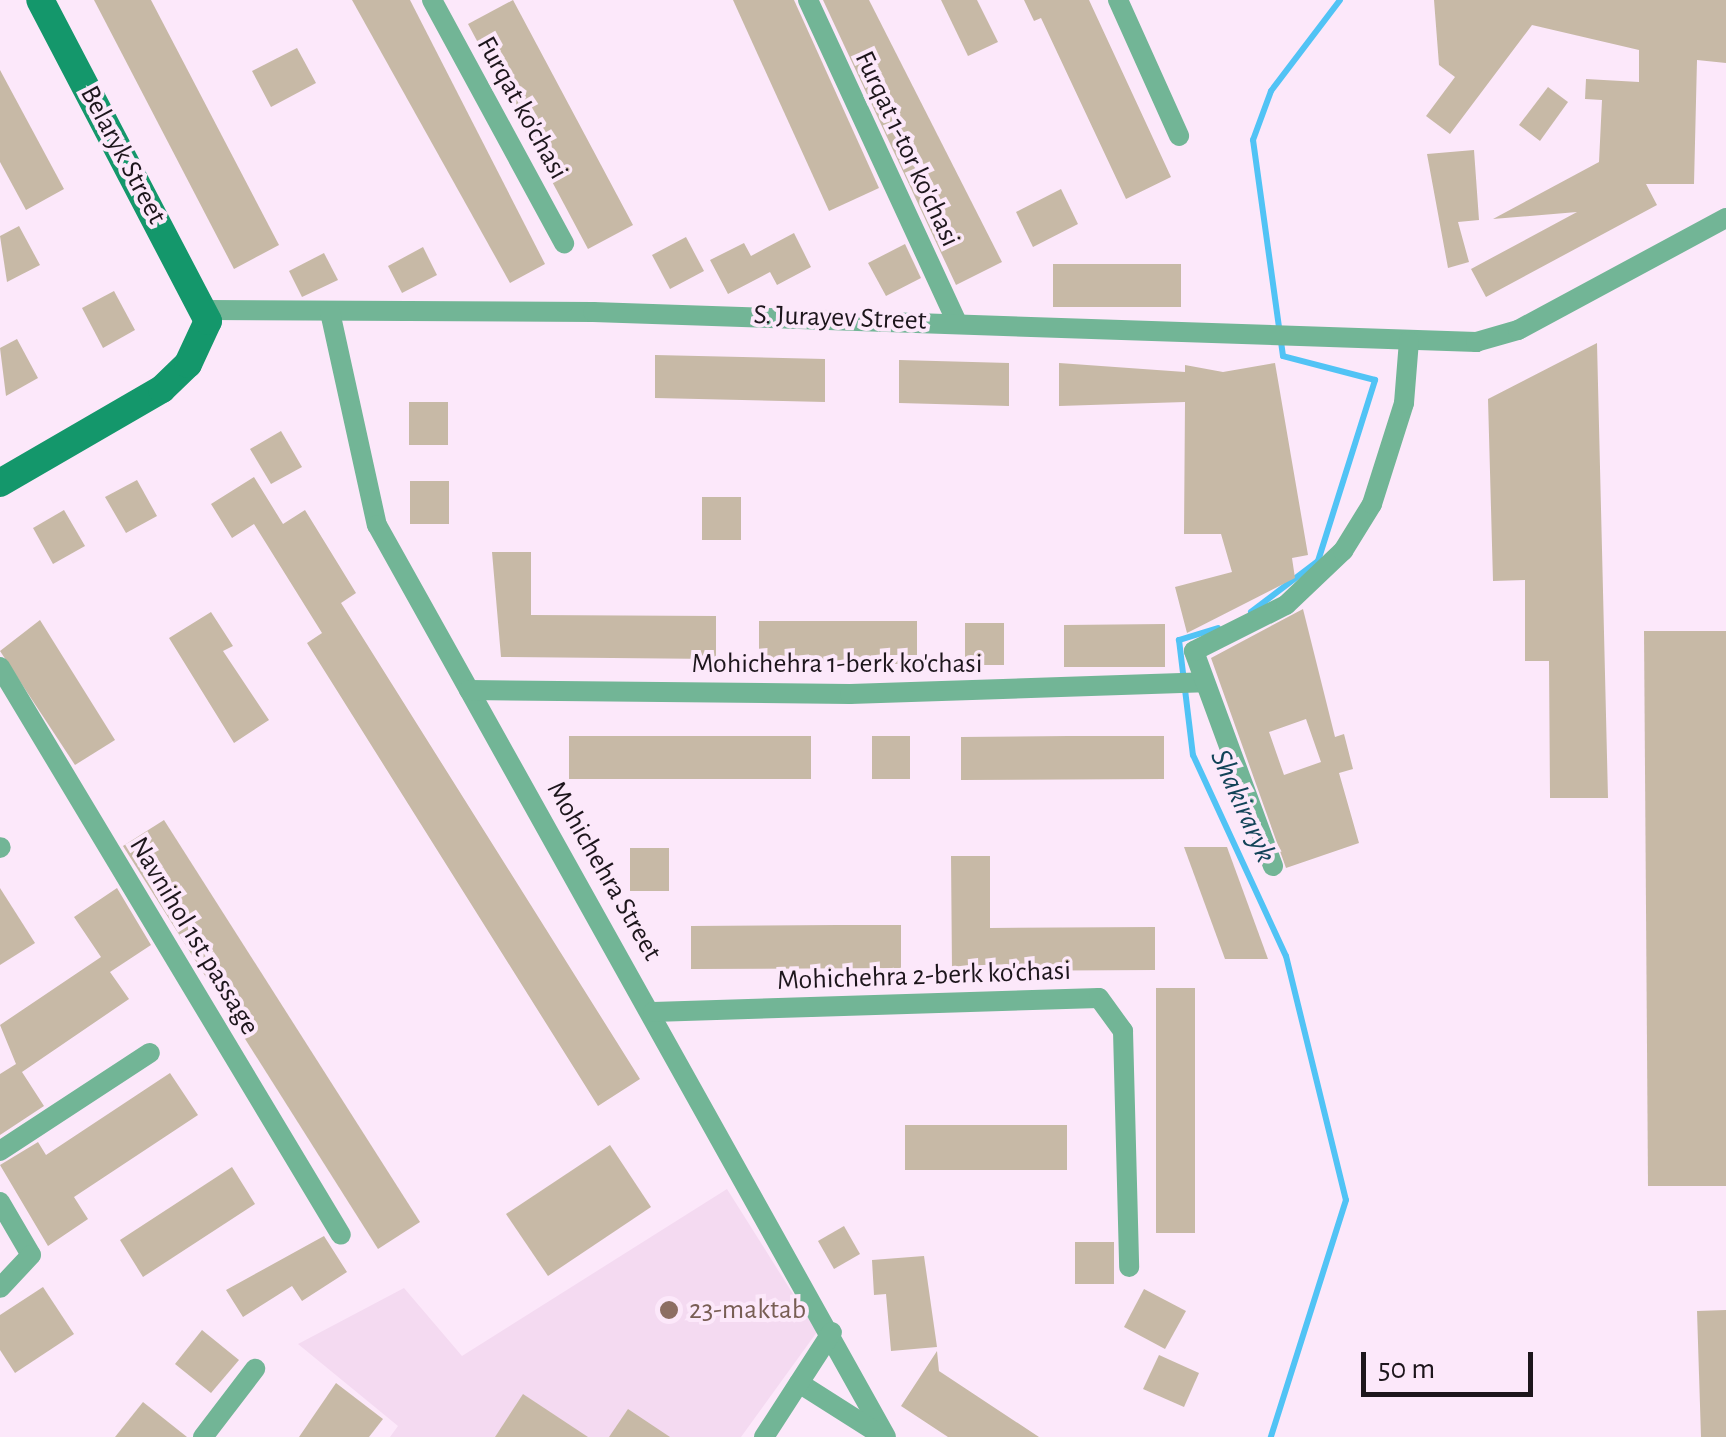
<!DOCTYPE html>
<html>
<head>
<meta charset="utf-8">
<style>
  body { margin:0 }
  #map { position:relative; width:1726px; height:1437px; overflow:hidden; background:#fce8fa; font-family:"Alegreya Sans",sans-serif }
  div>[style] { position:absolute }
  .built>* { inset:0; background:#f4daf1 }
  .stream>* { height:6px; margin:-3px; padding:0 3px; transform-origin:3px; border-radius:3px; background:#51c3f5 }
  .building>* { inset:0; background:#c7b9a6 }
  .street>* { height:20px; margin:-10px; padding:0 10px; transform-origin:10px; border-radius:10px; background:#72b596 }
  .secondary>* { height:28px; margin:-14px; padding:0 14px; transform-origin:14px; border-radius:14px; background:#14976b }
  .dots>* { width:28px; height:28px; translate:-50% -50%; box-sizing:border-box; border:5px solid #fce8fa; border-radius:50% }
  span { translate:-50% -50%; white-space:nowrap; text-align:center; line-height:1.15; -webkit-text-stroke:8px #fce8fa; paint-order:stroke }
  .street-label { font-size:28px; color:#1d161c }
  .education-label { font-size:28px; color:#785e54 }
  .left { translate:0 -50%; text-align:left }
  .water-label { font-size:30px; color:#124358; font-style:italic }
  .scale { position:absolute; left:1361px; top:1352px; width:172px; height:45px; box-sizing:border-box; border:5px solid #1d161c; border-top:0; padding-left:12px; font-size:30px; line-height:35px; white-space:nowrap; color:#1d161c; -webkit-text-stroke:8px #fce8fa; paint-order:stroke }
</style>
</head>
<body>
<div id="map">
  <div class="built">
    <div style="clip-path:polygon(727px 1189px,817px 1332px,741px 1437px,390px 1437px,398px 1426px,298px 1344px,404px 1288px,462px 1356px)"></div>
  </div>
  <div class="stream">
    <div style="left:1251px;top:612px;width:84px;rotate:-37.3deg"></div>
    <div style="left:1318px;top:561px;width:190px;rotate:-72.5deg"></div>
    <div style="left:1375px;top:380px;width:95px;rotate:-165.4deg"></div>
    <div style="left:1283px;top:356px;width:218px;rotate:-97.9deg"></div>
    <div style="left:1253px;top:140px;width:52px;rotate:-69.8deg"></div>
    <div style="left:1271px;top:91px;width:114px;rotate:-52.8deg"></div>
    <div style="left:1218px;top:628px;width:41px;rotate:162.9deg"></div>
    <div style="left:1179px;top:640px;width:116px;rotate:83.1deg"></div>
    <div style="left:1193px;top:755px;width:221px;rotate:65.2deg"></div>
    <div style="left:1286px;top:956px;width:251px;rotate:76.2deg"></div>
    <div style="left:1346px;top:1200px;width:249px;rotate:107.6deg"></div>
  </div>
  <div class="building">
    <div style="clip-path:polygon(94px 0,151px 0,279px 245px,234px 269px)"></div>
    <div style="clip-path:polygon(352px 0,410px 0,545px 264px,510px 283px)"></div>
    <div style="clip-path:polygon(513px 0,633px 225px,588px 249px,468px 24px)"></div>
    <div style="clip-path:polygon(733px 0,794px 0,879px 188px,829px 211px)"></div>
    <div style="clip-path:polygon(823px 0,869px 0,1002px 262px,956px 285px)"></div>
    <div style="clip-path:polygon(941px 0,977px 0,998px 42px,968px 56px)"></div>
    <div style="clip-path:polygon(1024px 0,1089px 0,1171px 177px,1126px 199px,1041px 18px,1034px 21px)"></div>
    <div style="clip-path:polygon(1434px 0,1726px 0,1726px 63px,1697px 60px,1694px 184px,1646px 184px,1657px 205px,1486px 297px,1471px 269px,1577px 212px,1493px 219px,1599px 162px,1602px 100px,1585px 99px,1586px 79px,1639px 82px,1639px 50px,1532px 25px,1450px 134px,1426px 116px,1455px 77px,1439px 65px)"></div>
    <div style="clip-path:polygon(297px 48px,316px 83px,271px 107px,252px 71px)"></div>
    <div style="clip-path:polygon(0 70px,64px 189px,26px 210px,0 162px)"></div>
    <div style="clip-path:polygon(1548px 87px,1568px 102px,1540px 141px,1519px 125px)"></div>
    <div style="clip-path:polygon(1474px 150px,1479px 220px,1458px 222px,1469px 262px,1448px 268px,1427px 154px)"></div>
    <div style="clip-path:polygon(1061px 189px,1078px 224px,1033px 247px,1016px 212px)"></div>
    <div style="clip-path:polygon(19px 226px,40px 265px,7px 282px,0 236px)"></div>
    <div style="clip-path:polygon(794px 233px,811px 267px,777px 285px,770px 272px,728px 294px,710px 260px,744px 243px,751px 256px)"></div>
    <div style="clip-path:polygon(686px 237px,704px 271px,670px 289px,652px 255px)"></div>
    <div style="clip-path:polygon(905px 244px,921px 278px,886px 296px,868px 263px)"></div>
    <div style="clip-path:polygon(423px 247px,437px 275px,402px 293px,388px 266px)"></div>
    <div style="clip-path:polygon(324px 253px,338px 280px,302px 297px,289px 271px)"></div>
    <div style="clip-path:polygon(1053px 264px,1181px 264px,1181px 307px,1053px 307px)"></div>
    <div style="clip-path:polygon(114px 291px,135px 330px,103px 348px,82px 308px)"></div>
    <div style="clip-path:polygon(17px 339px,38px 378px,6px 396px,0 348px)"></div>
    <div style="clip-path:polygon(1597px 343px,1608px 798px,1550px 798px,1549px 661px,1525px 661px,1525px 580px,1493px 581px,1488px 399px)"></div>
    <div style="clip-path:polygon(655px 355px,825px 359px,825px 402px,655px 398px)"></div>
    <div style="clip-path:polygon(899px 360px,1009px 363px,1009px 406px,899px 403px)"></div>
    <div style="clip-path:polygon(1059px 363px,1185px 372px,1185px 365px,1223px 372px,1275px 363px,1308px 555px,1292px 558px,1295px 578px,1187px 633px,1175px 587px,1232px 572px,1221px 534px,1184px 534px,1185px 402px,1059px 406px)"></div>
    <div style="clip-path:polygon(409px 402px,448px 402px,448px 445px,409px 445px)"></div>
    <div style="clip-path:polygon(281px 431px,302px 467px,271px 484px,250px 449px)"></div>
    <div style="clip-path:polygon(254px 477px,283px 524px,305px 510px,356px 593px,341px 603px,640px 1079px,598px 1106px,307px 643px,322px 633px,254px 524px,232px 538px,211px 504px)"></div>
    <div style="clip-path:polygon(137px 480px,157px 516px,126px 533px,105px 497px)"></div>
    <div style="clip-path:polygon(410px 481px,449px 481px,449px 524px,410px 524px)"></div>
    <div style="clip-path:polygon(702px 497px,741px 497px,741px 540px,702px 540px)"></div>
    <div style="clip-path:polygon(64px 510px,85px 546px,53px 564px,33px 528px)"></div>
    <div style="clip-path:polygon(492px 552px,531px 552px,531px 615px,716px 616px,716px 659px,501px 657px)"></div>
    <div style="clip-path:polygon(evenodd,1303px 609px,1335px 737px,1344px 734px,1353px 769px,1339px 773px,1359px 843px,1286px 868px,1211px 658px,1303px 609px,1306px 719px,1321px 762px,1284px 775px,1269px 732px,1306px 719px)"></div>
    <div style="clip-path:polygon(211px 612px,233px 646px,223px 651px,269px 720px,234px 743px,169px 638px)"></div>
    <div style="clip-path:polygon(40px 620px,115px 740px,75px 765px,0 651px)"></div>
    <div style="clip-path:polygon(759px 621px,917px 621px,917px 664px,759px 664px)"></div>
    <div style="clip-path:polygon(965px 623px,1004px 623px,1004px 665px,965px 665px)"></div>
    <div style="clip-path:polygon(1165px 624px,1165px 667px,1064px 667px,1064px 625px)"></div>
    <div style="clip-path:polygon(1644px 631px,1726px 631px,1726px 1186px,1648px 1186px)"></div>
    <div style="clip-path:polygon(569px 736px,811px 736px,811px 779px,569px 779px)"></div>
    <div style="clip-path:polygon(872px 736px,910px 736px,910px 779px,872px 779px)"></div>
    <div style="clip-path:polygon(1069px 736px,1164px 736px,1164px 779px,961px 780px,961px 737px)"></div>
    <div style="clip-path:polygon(164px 820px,420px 1222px,378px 1249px,123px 846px)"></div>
    <div style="clip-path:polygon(1184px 847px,1227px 847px,1268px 959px,1225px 959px)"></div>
    <div style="clip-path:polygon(630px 848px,669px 848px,669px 891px,630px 891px)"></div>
    <div style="clip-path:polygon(951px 856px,990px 856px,990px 928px,1155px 927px,1155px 970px,952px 971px)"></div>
    <div style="clip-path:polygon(0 888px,35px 943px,0 965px)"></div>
    <div style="clip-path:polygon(117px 888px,151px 945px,110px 972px,129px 999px,22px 1072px,44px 1106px,0 1135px,0 1074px,16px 1064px,0 1025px,101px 957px,74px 917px)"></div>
    <div style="clip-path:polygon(838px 925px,901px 925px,901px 968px,691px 969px,691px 926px)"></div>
    <div style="clip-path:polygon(1156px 988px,1195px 988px,1195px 1233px,1156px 1233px)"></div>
    <div style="clip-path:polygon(170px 1073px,198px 1115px,74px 1197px,88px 1219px,48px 1246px,0 1165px,38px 1142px,46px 1155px)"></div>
    <div style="clip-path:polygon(905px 1125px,1067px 1125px,1067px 1170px,905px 1170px)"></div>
    <div style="clip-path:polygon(610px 1145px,651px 1207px,548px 1276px,506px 1214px)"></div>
    <div style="clip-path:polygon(232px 1167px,255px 1204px,143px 1277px,120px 1240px)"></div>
    <div style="clip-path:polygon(844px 1226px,860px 1254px,834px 1269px,818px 1241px)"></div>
    <div style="clip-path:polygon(324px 1236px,347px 1272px,302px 1301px,292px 1286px,243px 1317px,226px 1290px)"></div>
    <div style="clip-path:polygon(1075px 1242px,1114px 1242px,1114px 1284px,1075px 1284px)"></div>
    <div style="clip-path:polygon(924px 1256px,937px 1347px,891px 1351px,886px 1294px,874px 1295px,872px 1260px)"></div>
    <div style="clip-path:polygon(43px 1287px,74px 1334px,15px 1373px,0 1350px,0 1315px)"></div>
    <div style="clip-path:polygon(1144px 1289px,1186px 1311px,1165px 1349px,1124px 1327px)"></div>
    <div style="clip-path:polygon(1726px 1310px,1726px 1437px,1701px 1437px,1697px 1311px)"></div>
    <div style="clip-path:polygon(202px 1330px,239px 1360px,211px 1393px,175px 1364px)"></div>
    <div style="clip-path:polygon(937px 1351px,939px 1371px,1039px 1437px,948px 1437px,901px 1406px)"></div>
    <div style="clip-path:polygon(1159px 1355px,1199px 1373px,1184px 1407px,1143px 1389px)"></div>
    <div style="clip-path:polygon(336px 1383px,383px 1419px,369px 1437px,299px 1437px)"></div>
    <div style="clip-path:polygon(523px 1394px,588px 1437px,495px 1437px)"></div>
    <div style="clip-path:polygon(143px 1402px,187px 1437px,115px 1437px)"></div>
    <div style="clip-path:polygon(628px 1409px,670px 1437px,609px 1437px)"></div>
  </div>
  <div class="street">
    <div style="left:432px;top:0;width:277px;rotate:61.5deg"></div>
    <div style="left:808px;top:0;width:353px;rotate:65.2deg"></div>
    <div style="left:1118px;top:0;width:149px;rotate:65.8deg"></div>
    <div style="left:206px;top:310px;width:387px;rotate:0.3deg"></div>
    <div style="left:593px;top:312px;width:884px;rotate:1.95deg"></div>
    <div style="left:1476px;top:342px;width:44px;rotate:-15.9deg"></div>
    <div style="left:1518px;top:330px;width:236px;rotate:-28.3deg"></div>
    <div style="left:330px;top:312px;width:218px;rotate:77.6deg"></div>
    <div style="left:377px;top:525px;width:1044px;rotate:60.83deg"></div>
    <div style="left:0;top:667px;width:662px;rotate:59.02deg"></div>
    <div style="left:469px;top:690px;width:381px;rotate:0.6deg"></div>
    <div style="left:850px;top:694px;width:354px;rotate:-1.9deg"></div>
    <div style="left:0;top:848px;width:1px;rotate:-45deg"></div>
    <div style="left:1273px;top:866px;width:229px;rotate:-110.2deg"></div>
    <div style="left:1194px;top:651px;width:103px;rotate:-26.6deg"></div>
    <div style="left:1286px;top:605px;width:79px;rotate:-43.5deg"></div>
    <div style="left:1343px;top:551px;width:55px;rotate:-58.3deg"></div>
    <div style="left:1372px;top:504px;width:106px;rotate:-72.4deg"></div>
    <div style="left:1404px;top:403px;width:62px;rotate:-85.4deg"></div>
    <div style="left:653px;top:1012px;width:446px;rotate:-1.8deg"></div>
    <div style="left:1099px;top:998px;width:41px;rotate:54deg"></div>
    <div style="left:1123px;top:1031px;width:236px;rotate:88.5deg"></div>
    <div style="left:0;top:1151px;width:179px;rotate:-33.2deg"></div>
    <div style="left:0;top:1202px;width:61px;rotate:59.7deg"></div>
    <div style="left:31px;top:1255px;width:45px;rotate:133.2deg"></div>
    <div style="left:799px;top:1383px;width:101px;rotate:32.4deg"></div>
    <div style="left:203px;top:1437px;width:86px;rotate:-52.6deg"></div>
    <div style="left:764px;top:1437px;width:125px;rotate:-57.1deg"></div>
  </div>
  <div class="secondary">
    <div style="left:0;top:483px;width:187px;rotate:-30.1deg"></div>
    <div style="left:162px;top:389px;width:36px;rotate:-44deg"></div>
    <div style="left:188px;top:364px;width:47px;rotate:-65.1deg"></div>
    <div style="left:208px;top:321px;width:362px;rotate:-117.6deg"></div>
  </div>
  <div class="dots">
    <div style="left:669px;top:1310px;background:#8d6e63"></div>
  </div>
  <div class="street-label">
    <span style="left:522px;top:108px;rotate:61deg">Furqat ko'chasi</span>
    <span style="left:907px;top:149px;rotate:65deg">Furqat 1-tor ko'chasi</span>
    <span style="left:123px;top:155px;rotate:62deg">Belaryk Street</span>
    <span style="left:840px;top:318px;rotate:2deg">S. Jurayev Street</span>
    <span style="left:837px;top:664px">Mohichehra 1-berk ko'chasi</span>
    <span style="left:604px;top:871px;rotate:60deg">Mohichehra Street</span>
    <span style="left:194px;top:936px;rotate:59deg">Navnihol 1st passage</span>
    <span style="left:924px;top:976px;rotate:-2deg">Mohichehra 2-berk ko'chasi</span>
  </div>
  <div class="education-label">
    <span class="left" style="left:689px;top:1310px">23-maktab</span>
  </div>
  <div class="water-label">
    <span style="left:1243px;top:806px;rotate:66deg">Shakiraryk</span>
  </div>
  <div class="scale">50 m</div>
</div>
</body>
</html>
